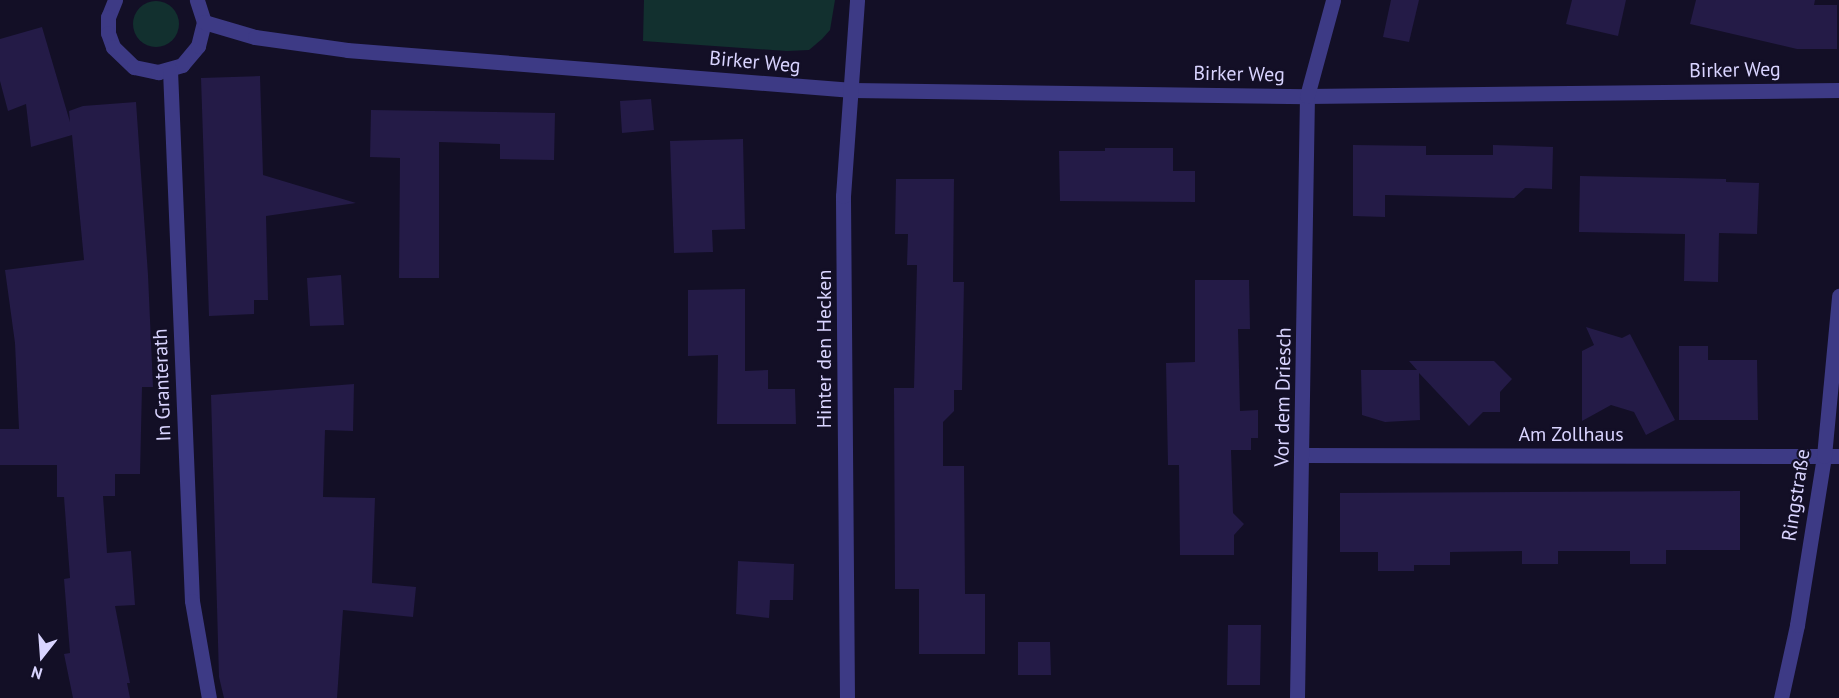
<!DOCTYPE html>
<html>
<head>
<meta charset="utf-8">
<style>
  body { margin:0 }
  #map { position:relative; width:1839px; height:698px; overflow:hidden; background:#130f26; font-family:"PT Sans",sans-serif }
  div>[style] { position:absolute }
  .green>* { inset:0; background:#12302f }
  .round { border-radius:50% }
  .building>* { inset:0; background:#241b47 }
  .minor>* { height:15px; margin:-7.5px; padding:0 7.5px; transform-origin:7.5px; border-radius:7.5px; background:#3d3a85 }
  span { translate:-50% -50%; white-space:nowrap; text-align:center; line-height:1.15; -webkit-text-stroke:4.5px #130f26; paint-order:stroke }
  .street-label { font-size:20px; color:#d9d4ff }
  .north { position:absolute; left:12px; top:626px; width:60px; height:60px; -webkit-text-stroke:4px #130f26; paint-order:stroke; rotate:197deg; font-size:16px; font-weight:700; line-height:24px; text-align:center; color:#d9d4ff }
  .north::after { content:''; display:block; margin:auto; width:21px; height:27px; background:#d9d4ff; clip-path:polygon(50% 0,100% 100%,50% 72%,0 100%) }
</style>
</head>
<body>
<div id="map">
  <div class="green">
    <div style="clip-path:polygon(644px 0,835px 0,830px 30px,822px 39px,809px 50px,787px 51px,643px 41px)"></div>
    <div class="round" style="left:133px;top:1px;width:46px;height:46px"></div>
  </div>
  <div class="building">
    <div style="clip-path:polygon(1391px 0,1419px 0,1409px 42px,1383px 37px)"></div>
    <div style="clip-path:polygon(1572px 0,1626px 0,1618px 36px,1566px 24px)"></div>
    <div style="clip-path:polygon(1696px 0,1815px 0,1814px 5px,1837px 5px,1837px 49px,1797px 49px,1690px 24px)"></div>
    <div style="clip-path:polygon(42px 27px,70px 122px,69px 111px,83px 106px,136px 102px,148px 275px,153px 387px,142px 387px,140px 474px,115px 474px,115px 496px,103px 496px,107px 553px,131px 551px,135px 605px,115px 606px,130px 683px,127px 683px,130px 698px,73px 698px,64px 654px,70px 653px,64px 579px,70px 578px,64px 497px,57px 497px,57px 465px,0 465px,0 429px,19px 429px,15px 343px,5px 270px,84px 260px,72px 135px,31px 147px,26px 104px,8px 111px,0 81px,0 39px)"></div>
    <div style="clip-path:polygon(260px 76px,263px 175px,356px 203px,266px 216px,268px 300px,254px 300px,254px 314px,209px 316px,201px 78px)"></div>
    <div style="clip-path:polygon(651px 99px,654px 130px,622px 133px,620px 101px)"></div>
    <div style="clip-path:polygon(371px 110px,555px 113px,554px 160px,500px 159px,500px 144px,439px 142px,439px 278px,399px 278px,400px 158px,370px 157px)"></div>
    <div style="clip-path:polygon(743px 139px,745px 229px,712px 230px,713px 252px,674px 253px,670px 141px)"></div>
    <div style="clip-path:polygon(1353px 145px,1426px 146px,1426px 155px,1493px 155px,1493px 145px,1553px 147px,1552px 189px,1525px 188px,1514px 198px,1385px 195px,1385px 217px,1353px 216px)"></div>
    <div style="clip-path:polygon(1105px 148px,1173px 148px,1173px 171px,1195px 171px,1195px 202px,1060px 201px,1059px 151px,1105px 151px)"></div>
    <div style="clip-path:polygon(1580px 176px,1726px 179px,1726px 182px,1759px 183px,1757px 234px,1719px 233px,1718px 282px,1684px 281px,1685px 234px,1579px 232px)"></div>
    <div style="clip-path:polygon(896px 179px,954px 179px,953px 282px,964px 282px,962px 390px,954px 390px,954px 411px,943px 422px,943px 466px,964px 466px,965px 594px,985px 594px,985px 654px,919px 654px,919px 589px,895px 589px,894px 388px,914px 388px,917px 265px,907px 265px,908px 234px,895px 234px)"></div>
    <div style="clip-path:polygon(341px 275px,344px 325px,310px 326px,307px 278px)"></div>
    <div style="clip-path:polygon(1195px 280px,1249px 280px,1250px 329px,1238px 329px,1240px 411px,1258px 410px,1258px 438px,1251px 438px,1251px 450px,1231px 450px,1233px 513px,1244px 524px,1234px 535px,1234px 555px,1180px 555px,1179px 465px,1168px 465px,1166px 363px,1195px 362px)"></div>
    <div style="clip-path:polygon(745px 289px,745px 371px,768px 370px,768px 389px,795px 389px,796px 424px,717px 424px,718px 355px,688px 356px,688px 290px)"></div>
    <div style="clip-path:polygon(1586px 327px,1622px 338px,1630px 334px,1675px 420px,1646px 435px,1634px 412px,1611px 405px,1582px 421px,1582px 351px,1594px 345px)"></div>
    <div style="clip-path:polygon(1679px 346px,1708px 346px,1708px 360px,1757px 360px,1758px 420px,1679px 420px)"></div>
    <div style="clip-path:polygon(1409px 361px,1494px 361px,1512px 379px,1500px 392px,1500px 412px,1483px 412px,1469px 426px,1419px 373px,1420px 420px,1385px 422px,1362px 415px,1361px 370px,1417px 370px)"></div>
    <div style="clip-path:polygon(354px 384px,353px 431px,325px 430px,323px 497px,375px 498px,372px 583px,416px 587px,413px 617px,343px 610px,337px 698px,224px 698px,219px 677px,211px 395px)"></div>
    <div style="clip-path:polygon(1740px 491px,1740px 550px,1666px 550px,1666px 564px,1630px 564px,1630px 551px,1558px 551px,1558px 564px,1522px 564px,1522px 551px,1450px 552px,1450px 565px,1414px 565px,1414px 571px,1378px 571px,1378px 552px,1340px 552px,1340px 493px)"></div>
    <div style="clip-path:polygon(738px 561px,794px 564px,793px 600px,770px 600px,769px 618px,736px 614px)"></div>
    <div style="clip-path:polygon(1228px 625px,1261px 625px,1260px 685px,1227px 685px)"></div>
    <div style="clip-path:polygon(1018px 642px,1050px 642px,1051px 675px,1018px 675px)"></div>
  </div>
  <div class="minor">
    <div style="left:115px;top:0;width:18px;rotate:112deg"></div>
    <div style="left:108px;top:17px;width:16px;rotate:90deg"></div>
    <div style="left:108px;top:33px;width:15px;rotate:70deg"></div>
    <div style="left:113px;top:47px;width:29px;rotate:44deg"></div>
    <div style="left:134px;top:67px;width:25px;rotate:12deg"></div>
    <div style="left:158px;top:72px;width:25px;rotate:-16deg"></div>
    <div style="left:182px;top:65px;width:25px;rotate:-50deg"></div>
    <div style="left:198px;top:46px;width:25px;rotate:-76deg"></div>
    <div style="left:204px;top:22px;width:23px;rotate:-108deg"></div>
    <div style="left:204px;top:22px;width:53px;rotate:16.4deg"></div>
    <div style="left:255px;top:37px;width:93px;rotate:8deg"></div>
    <div style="left:347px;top:50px;width:507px;rotate:4.53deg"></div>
    <div style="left:852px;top:90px;width:455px;rotate:0.8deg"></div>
    <div style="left:1307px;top:96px;width:532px;rotate:-0.65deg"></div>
    <div style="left:170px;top:70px;width:531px;rotate:87.63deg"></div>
    <div style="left:192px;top:601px;width:98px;rotate:80.1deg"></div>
    <div style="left:1303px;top:455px;width:536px;rotate:0.11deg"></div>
    <div style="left:847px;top:698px;width:502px;rotate:-90.46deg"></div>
    <div style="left:843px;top:196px;width:196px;rotate:-85.9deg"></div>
    <div style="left:1297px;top:698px;width:602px;rotate:-89.05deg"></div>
    <div style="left:1307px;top:96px;width:99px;rotate:-74.8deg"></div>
    <div style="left:1781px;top:698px;width:75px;rotate:-77.6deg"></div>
    <div style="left:1797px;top:625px;width:171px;rotate:-80.9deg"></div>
    <div style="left:1824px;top:456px;width:161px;rotate:-84.6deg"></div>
  </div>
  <div class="street-label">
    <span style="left:755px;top:62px;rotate:5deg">Birker Weg</span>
    <span style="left:1735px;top:70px;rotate:-1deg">Birker Weg</span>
    <span style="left:1239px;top:74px;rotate:1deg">Birker Weg</span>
    <span style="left:824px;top:349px;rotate:-90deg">Hinter den Hecken</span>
    <span style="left:162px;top:385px;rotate:-92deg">In Granterath</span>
    <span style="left:1283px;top:397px;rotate:-89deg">Vor dem Driesch</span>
    <span style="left:1571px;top:434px">Am Zollhaus</span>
    <span style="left:1796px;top:495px;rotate:-81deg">Ringstraße</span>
  </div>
  <div class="north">N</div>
</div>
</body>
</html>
